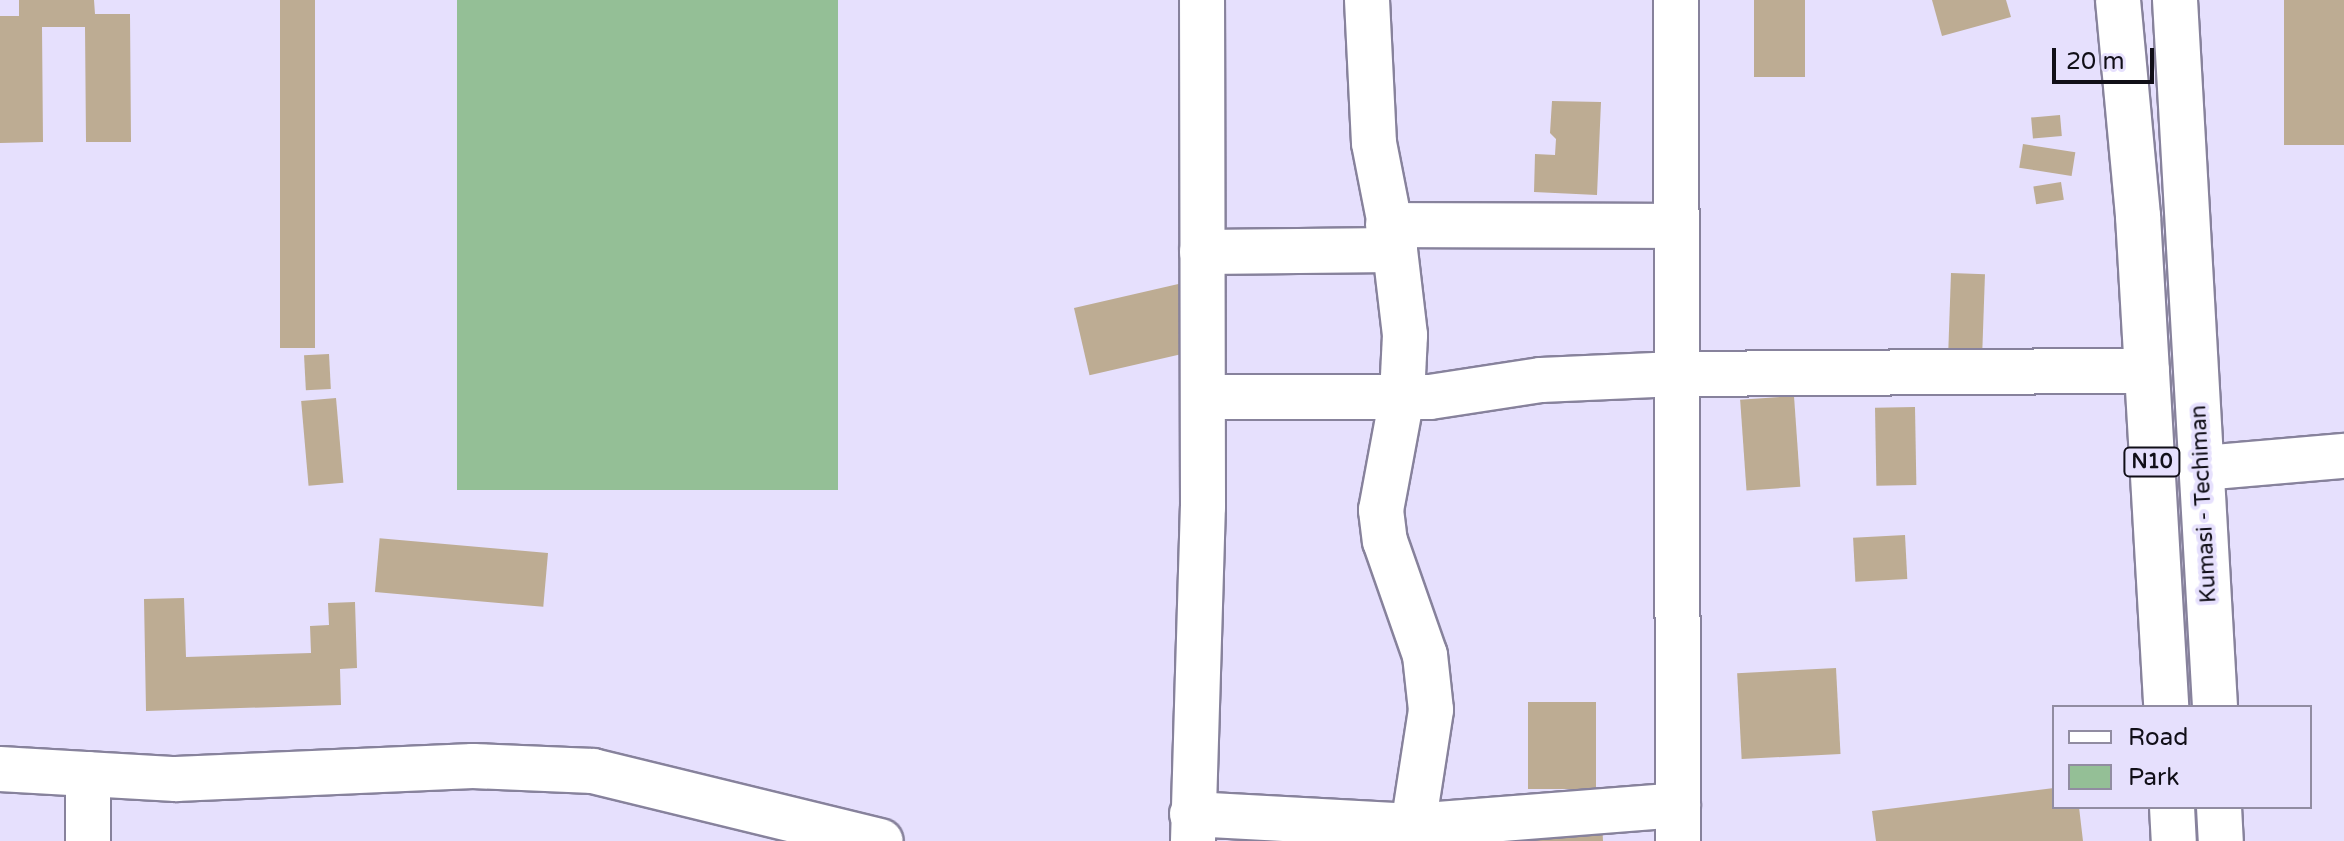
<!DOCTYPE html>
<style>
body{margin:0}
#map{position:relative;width:2344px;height:841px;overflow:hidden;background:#e6e0fd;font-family:"Varela Round",sans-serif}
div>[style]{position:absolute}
.green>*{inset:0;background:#94bf96;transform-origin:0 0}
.building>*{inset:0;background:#bdac93;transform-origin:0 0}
.roads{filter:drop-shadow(2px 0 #87829c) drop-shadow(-2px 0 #87829c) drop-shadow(0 2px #87829c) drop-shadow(0 -2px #87829c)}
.minor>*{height:44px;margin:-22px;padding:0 22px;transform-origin:22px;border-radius:22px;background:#fff}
.highway>*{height:44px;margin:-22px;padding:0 22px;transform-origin:22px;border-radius:22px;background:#fff}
span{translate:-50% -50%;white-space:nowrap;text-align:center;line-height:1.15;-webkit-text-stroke:8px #e6e0fd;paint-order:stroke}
.shield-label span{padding:2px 6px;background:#e6e0fd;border:2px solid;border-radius:6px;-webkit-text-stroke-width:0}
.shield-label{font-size:20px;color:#110f18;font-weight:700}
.street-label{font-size:22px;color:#110f18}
.legend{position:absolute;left:2052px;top:705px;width:260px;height:104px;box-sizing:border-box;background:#e6e0fd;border:2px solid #918ca1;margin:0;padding:10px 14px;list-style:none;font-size:24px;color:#110f18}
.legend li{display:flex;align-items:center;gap:16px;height:40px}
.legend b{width:40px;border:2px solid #918ca1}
.scale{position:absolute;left:2052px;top:48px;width:102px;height:36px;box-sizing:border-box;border:4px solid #110f18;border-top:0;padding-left:10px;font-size:24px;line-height:28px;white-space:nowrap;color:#110f18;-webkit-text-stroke:6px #e6e0fd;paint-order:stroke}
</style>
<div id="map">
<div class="green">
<i style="left:457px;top:0;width:381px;height:490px"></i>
</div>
<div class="building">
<i style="clip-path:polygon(19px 0,94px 0,95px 14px,130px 14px,131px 142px,86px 142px,85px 27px,42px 27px,43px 142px,0 143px,0 16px,19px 16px)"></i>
<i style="left:280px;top:0;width:35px;height:348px"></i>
<i style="left:1754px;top:0;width:51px;height:77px"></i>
<i style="clip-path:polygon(1932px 0,2006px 0,2011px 17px,1942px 36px)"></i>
<i style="left:2284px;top:0;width:60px;height:145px"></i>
<i style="clip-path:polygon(1552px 101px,1601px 102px,1597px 195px,1534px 192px,1535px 154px,1555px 155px,1556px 139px,1550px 133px)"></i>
<i style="left:2060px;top:115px;width:21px;height:29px;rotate:85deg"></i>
<i style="left:2023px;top:144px;width:53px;height:24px;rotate:9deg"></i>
<i style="left:2061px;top:182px;width:18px;height:28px;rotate:81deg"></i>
<i style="left:1951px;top:273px;width:34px;height:84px;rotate:2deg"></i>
<i style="left:1187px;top:282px;width:69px;height:116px;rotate:77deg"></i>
<i style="left:329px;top:354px;width:35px;height:25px;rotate:87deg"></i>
<i style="left:1794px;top:396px;width:91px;height:54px;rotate:86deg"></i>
<i style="left:336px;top:398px;width:85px;height:35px;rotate:85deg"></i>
<i style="left:1915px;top:407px;width:78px;height:40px;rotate:89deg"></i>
<i style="left:1905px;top:535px;width:44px;height:52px;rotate:87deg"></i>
<i style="left:548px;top:553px;width:54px;height:169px;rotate:95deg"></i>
<i style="clip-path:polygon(184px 598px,186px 657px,311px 653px,310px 626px,329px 625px,328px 603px,355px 602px,357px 668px,340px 669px,341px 705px,146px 711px,144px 599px)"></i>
<i style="left:1836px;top:668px;width:86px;height:99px;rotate:87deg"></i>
<i style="left:1528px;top:702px;width:68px;height:87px"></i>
<i style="clip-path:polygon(2054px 788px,2054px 807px,2079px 807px,2083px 841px,1876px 841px,1872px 811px)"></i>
<i style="clip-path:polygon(1602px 820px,1603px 841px,1509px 841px,1508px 824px)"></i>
</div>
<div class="roads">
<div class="minor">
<i style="left:1367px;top:0;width:143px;rotate:87.2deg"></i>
<i style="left:1374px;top:143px;width:109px;rotate:78.9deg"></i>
<i style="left:1395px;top:250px;width:86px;rotate:83.3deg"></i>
<i style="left:1405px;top:335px;width:62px;rotate:92.8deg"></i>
<i style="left:1402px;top:397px;width:115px;rotate:100.5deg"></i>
<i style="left:1381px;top:510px;width:31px;rotate:83deg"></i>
<i style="left:1385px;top:541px;width:121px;rotate:70.7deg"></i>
<i style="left:1425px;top:655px;width:55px;rotate:83.8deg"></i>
<i style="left:1431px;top:710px;width:117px;rotate:98.8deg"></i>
<i style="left:1413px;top:826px;width:15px;rotate:82deg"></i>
<i style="left:1676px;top:0;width:841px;rotate:89.86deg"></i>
<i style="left:1388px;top:225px;width:288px;rotate:0.2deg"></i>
<i style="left:1202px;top:252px;width:193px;rotate:-0.6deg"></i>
<i style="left:1203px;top:397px;width:227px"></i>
<i style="left:1430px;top:397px;width:112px;rotate:-8.7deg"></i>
<i style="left:1541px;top:380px;width:136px;rotate:-2.5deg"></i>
<i style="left:1677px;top:374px;width:470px;rotate:-0.4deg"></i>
<i style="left:2203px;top:468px;width:142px;rotate:-4.9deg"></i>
<i style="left:0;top:769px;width:176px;rotate:3.3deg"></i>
<i style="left:176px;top:779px;width:297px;rotate:-2.5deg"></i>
<i style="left:473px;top:766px;width:120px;rotate:2.4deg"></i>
<i style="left:593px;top:771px;width:296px;rotate:13.7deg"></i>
<i style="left:88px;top:774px;width:67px;rotate:90deg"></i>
<i style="left:1192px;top:814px;width:221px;rotate:3.1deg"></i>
<i style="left:1413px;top:826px;width:266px;rotate:-4.5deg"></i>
<i style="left:1193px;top:841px;width:334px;rotate:-88.3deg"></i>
<i style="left:1203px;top:507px;width:507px;rotate:-90.11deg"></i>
</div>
<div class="highway">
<i style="left:2118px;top:0;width:217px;rotate:84.7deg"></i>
<i style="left:2138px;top:216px;width:492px;rotate:86.7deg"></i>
<i style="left:2175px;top:0;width:708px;rotate:86.76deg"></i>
<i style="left:2172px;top:807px;width:34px;rotate:87deg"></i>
<i style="left:2219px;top:807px;width:34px;rotate:87deg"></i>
</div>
</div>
<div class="shield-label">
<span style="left:2152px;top:462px">N10</span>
</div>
<div class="street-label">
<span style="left:2204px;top:504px;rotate:-93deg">Kumasi - Techiman</span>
</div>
<ul class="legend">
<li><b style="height:10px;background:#fff"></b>Road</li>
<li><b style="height:22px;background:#94bf96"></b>Park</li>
</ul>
<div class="scale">20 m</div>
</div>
